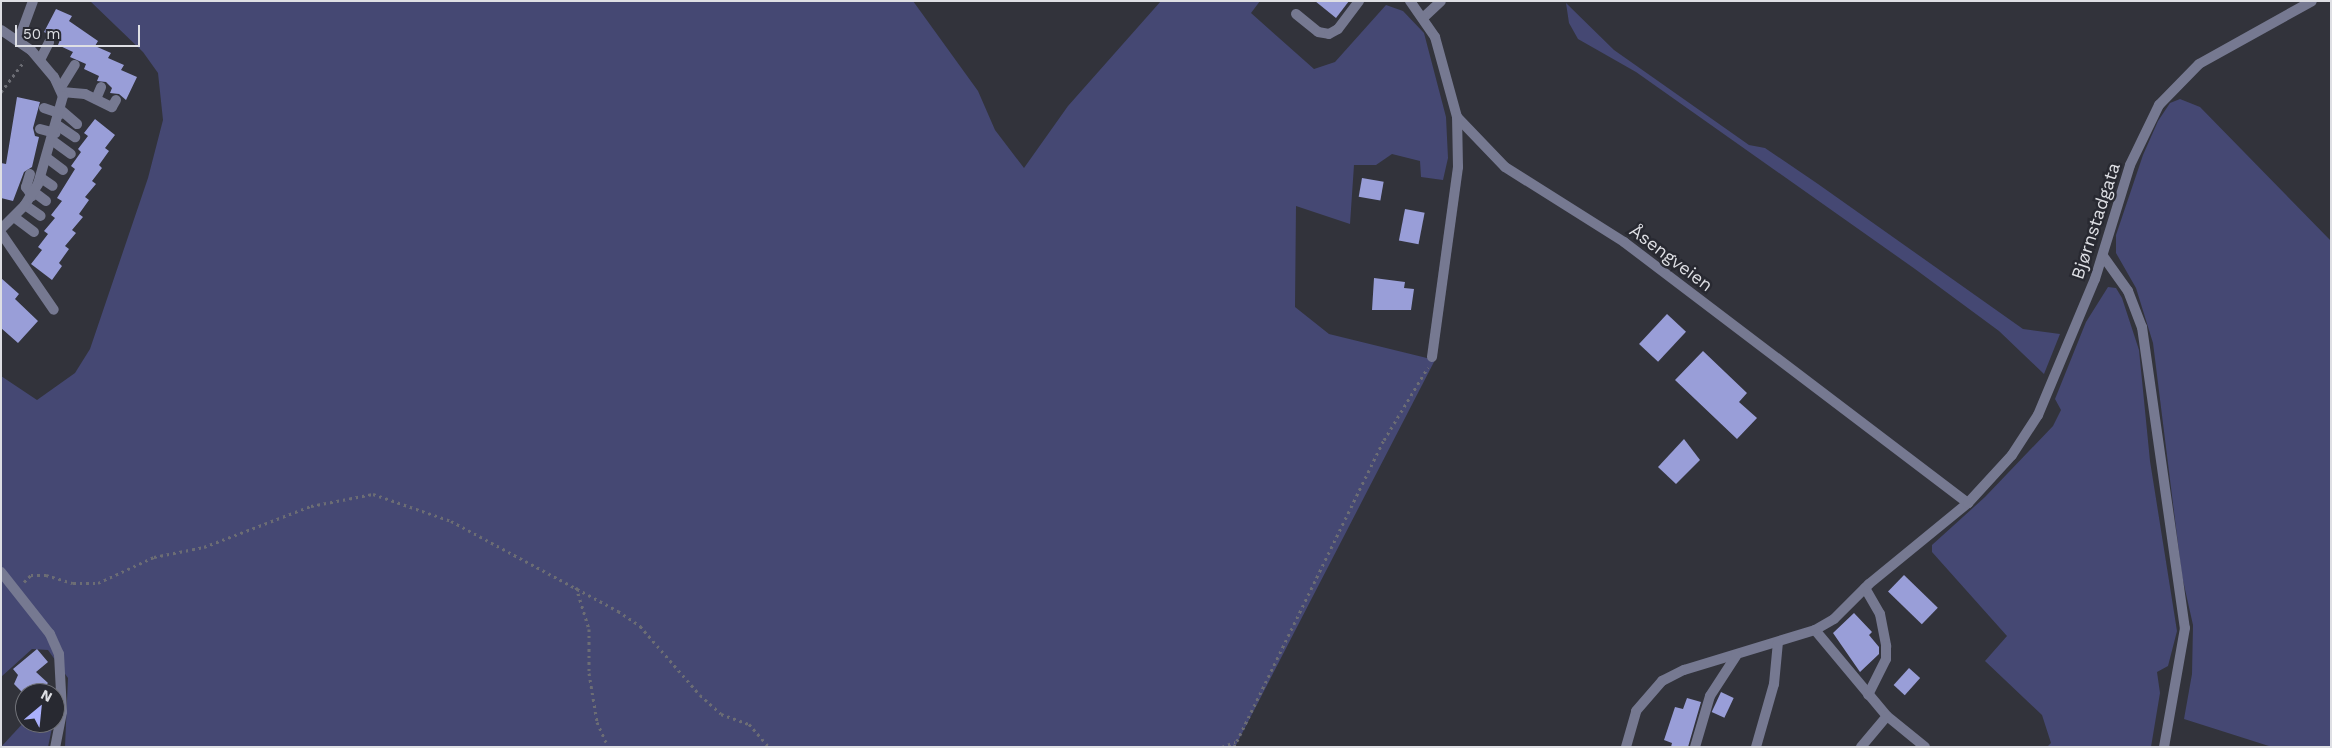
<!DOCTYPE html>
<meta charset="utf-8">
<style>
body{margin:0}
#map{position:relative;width:2332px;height:748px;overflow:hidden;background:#32333b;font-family:"Work Sans",sans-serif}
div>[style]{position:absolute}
.green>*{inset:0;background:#454873}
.building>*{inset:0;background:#999ed8;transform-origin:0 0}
.path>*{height:3px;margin-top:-1.5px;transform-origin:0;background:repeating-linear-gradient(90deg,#6c6d74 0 2.5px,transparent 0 6.5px)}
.lane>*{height:10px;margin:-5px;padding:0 5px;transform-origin:5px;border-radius:5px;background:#767991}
.street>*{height:10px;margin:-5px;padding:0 5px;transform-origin:5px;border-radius:5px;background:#767991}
span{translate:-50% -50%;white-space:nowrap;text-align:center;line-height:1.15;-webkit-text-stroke:5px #282931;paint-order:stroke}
.street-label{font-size:18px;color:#dedfe4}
.frame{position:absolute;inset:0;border:2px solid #dedfe4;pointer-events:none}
.north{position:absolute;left:15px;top:683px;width:50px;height:50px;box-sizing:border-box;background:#282931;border:1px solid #717279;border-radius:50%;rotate:28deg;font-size:14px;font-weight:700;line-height:20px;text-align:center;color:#dedfe4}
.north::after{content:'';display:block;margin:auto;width:18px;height:22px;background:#aab0fc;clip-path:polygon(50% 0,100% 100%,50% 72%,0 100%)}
.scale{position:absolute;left:15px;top:25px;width:125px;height:22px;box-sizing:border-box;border:2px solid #dedfe4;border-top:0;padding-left:6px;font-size:15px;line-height:18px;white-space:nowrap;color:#dedfe4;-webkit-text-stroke:4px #282931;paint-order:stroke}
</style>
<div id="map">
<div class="green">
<i style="clip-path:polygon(90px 1px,913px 1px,978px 91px,995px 130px,1024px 168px,1068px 106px,1161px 1px,1260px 1px,1251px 13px,1314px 69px,1335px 62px,1386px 5px,1403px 11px,1424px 33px,1446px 117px,1448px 158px,1443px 180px,1421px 177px,1420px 161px,1392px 154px,1376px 165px,1354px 165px,1350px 224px,1296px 206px,1295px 307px,1329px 334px,1435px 360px,1235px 747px,65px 747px,68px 678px,48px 650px,32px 649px,1px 677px,1px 376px,37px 400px,75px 373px,90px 349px,148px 178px,163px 120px,158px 73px,143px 52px)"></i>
<i style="clip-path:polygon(1566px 3px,1614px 50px,1749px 145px,1765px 148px,1818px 184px,2023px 329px,2060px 334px,2044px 374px,1999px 331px,1915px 269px,1636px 72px,1578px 39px,1569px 23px)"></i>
<i style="clip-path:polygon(2180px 99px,2200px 107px,2331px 241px,2331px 747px,2272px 747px,2184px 719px,2192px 674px,2193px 625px,2182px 576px,2153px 343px,2136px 288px,2116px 253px,2116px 235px,2143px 155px,2158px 121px,2170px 103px)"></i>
<i style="clip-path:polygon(2108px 287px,2116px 288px,2122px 298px,2139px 350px,2150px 461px,2177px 631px,2168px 666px,2157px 672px,2160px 693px,2151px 747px,2047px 747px,2051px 743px,2042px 715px,1985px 661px,2007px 636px,1932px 552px,1932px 545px,1985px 497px,2053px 426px,2061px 410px,2055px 399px,2086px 322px)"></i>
<i style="clip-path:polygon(25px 721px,53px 723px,48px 747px,1px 747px)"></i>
</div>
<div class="building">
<i style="clip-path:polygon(1315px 1px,1349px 1px,1336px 18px)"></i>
<i style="clip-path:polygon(56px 9px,72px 16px,69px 21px,98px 41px,95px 46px,111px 53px,108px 58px,124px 65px,121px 70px,137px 77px,126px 100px,119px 94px,110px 93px,112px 88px,106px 82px,97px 81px,99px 76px,84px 69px,86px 64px,70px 57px,73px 52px,58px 45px,60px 40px,44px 32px)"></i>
<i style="clip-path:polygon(17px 97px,40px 102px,33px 128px,35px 136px,39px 137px,32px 167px,24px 172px,13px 201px,1px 198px,1px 163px,6px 164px)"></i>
<i style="clip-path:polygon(95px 119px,115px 135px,105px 148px,109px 151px,99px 165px,102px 168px,92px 181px,96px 184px,85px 197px,89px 200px,79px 214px,83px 217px,72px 230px,76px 233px,65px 246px,69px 249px,59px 263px,62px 266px,52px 280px,31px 264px,42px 250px,38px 247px,48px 234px,44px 231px,55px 218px,51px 215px,62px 201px,57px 198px,75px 169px,71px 166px,81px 152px,78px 149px,88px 136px,84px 133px)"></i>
<i style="left:1362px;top:178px;width:22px;height:19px;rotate:10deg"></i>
<i style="left:1405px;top:209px;width:20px;height:32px;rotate:11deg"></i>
<i style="clip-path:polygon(1px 278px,19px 294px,15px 299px,38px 321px,18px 343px,1px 328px)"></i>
<i style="clip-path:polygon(1374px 278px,1405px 282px,1404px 288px,1414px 289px,1411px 310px,1372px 310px)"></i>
<i style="left:1667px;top:314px;width:26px;height:41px;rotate:43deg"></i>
<i style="clip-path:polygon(1703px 351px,1747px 393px,1739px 402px,1757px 418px,1737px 439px,1675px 380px)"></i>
<i style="clip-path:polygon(1684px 439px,1700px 460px,1676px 484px,1658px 467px)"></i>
<i style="left:1904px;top:575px;width:47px;height:23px;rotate:44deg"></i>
<i style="clip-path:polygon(1854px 613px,1872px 632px,1869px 635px,1879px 647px,1879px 654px,1860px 672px,1833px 633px)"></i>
<i style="clip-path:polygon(37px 649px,48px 662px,36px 672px,48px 683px,39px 693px,23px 693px,14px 684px,18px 675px,13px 669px)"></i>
<i style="left:1909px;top:668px;width:15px;height:23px;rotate:42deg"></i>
<i style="left:1721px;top:692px;width:14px;height:22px;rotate:25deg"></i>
<i style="clip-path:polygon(1687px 698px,1701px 702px,1688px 747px,1671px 747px,1672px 743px,1664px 740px,1675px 707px,1683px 709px)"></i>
</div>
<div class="path">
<i style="left:1px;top:92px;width:39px;rotate:-53deg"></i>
<i style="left:24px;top:582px;width:10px;rotate:-45deg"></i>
<i style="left:31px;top:575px;width:15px"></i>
<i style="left:46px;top:575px;width:28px;rotate:17deg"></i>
<i style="left:73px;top:583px;width:25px"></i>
<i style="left:98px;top:583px;width:62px;rotate:-24.9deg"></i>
<i style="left:154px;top:557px;width:51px;rotate:-11.3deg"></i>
<i style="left:204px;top:547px;width:115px;rotate:-21deg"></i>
<i style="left:311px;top:506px;width:63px;rotate:-11deg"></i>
<i style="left:373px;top:494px;width:83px;rotate:19.1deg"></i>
<i style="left:451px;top:521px;width:190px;rotate:28.3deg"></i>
<i style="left:618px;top:611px;width:27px;rotate:34deg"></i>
<i style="left:640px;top:626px;width:91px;rotate:49deg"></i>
<i style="left:700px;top:695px;width:28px;rotate:42deg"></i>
<i style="left:721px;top:714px;width:30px;rotate:20deg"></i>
<i style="left:749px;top:724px;width:30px;rotate:49deg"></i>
<i style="left:576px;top:587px;width:44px;rotate:72.8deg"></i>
<i style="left:589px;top:629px;width:44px;rotate:90deg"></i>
<i style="left:589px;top:673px;width:50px;rotate:80.7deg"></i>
<i style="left:597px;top:722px;width:27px;rotate:66deg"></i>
<i style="left:1222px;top:747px;width:14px;rotate:-21deg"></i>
<i style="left:1234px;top:747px;width:342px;rotate:-64deg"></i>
<i style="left:1384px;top:440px;width:85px;rotate:-58.9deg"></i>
</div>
<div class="lane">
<i style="left:1296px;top:14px;width:28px;rotate:39deg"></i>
<i style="left:1318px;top:32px;width:11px;rotate:10deg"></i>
<i style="left:1329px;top:34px;width:10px;rotate:-29deg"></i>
<i style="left:1338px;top:29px;width:35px;rotate:-53deg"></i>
<i style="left:1424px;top:17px;width:23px;rotate:-43deg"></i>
<i style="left:40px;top:60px;width:20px;rotate:-63deg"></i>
<i style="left:61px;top:87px;width:26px;rotate:-58deg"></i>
<i style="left:62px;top:92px;width:23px;rotate:5deg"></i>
<i style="left:85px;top:94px;width:30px;rotate:26deg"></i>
<i style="left:112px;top:107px;width:8px;rotate:-60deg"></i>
<i style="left:96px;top:99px;width:13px;rotate:-67deg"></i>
<i style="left:44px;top:108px;width:18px;rotate:19deg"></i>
<i style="left:62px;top:111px;width:20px;rotate:41deg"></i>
<i style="left:57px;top:125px;width:22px;rotate:34deg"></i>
<i style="left:40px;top:129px;width:16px;rotate:15deg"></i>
<i style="left:53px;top:141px;width:22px;rotate:36deg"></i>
<i style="left:47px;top:158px;width:20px;rotate:37deg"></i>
<i style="left:30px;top:174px;width:14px;rotate:107deg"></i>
<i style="left:26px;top:187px;width:11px;rotate:56deg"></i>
<i style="left:41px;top:178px;width:14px;rotate:34deg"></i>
<i style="left:34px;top:192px;width:15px;rotate:37deg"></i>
<i style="left:25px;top:205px;width:19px;rotate:35deg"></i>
<i style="left:14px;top:217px;width:25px;rotate:37deg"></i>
<i style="left:2103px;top:256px;width:43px;rotate:54.5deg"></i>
<i style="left:2128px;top:291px;width:39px;rotate:69deg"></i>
<i style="left:2142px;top:327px;width:304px;rotate:81.9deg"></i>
<i style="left:2185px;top:628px;width:121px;rotate:100deg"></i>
<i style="left:1432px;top:357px;width:192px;rotate:-82.2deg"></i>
<i style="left:1458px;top:167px;width:50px;rotate:-91.1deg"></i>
<i style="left:1px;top:572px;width:79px;rotate:51.7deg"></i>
<i style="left:50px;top:634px;width:22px;rotate:66deg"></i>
<i style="left:59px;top:654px;width:58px;rotate:87deg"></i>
<i style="left:62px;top:712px;width:36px;rotate:101deg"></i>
<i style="left:1865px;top:588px;width:30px;rotate:60deg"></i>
<i style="left:1880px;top:614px;width:33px;rotate:79deg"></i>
<i style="left:1886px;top:646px;width:13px;rotate:90deg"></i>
<i style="left:1886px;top:659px;width:40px;rotate:116.6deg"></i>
<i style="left:1815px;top:630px;width:112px;rotate:50.1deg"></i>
<i style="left:1887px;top:716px;width:49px;rotate:39.2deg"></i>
<i style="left:1626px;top:747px;width:37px;rotate:-74deg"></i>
<i style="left:1636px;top:711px;width:40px;rotate:-49deg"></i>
<i style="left:1662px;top:681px;width:25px;rotate:-27deg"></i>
<i style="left:1684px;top:670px;width:137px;rotate:-17deg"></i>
<i style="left:1815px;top:630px;width:22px;rotate:-30deg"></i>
<i style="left:1834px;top:619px;width:49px;rotate:-45deg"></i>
<i style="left:1869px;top:584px;width:128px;rotate:-39.3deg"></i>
<i style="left:1695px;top:747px;width:53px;rotate:-73.6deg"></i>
<i style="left:1710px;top:696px;width:48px;rotate:-57deg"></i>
<i style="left:1756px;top:747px;width:66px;rotate:-74.1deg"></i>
<i style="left:1774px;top:684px;width:42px;rotate:-84.6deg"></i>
<i style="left:1861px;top:747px;width:40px;rotate:-50deg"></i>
</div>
<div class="street">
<i style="left:1410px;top:1px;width:44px;rotate:55.2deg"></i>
<i style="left:1435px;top:37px;width:83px;rotate:74.6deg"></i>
<i style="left:1457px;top:117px;width:69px;rotate:46.2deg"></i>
<i style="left:1505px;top:167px;width:141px;rotate:32.2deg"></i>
<i style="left:1624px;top:242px;width:432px;rotate:37.2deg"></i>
<i style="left:1968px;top:503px;width:65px;rotate:-47.5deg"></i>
<i style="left:2012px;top:455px;width:48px;rotate:-57deg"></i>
<i style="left:2038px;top:415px;width:147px;rotate:-67.3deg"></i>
<i style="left:2095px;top:279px;width:119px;rotate:-72.9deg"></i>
<i style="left:2130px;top:165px;width:67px;rotate:-64.2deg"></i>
<i style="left:2159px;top:105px;width:57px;rotate:-45.7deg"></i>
<i style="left:2199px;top:64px;width:129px;rotate:-29.1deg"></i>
<i style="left:1px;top:30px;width:36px;rotate:34deg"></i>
<i style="left:31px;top:50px;width:35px;rotate:50deg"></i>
<i style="left:54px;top:77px;width:21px;rotate:65deg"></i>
<i style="left:63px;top:96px;width:91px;rotate:105.9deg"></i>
<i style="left:38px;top:184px;width:25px;rotate:122deg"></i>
<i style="left:25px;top:205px;width:34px;rotate:135deg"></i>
<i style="left:19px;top:39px;width:40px;rotate:-69.8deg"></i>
<i style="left:1px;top:233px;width:93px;rotate:55.5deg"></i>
</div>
<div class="street-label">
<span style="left:2096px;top:221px;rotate:-72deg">Bjørnstadgata</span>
<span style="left:1671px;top:258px;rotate:37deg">Åsengveien</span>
</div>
<div class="frame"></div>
<div class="north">N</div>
<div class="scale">50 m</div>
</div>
